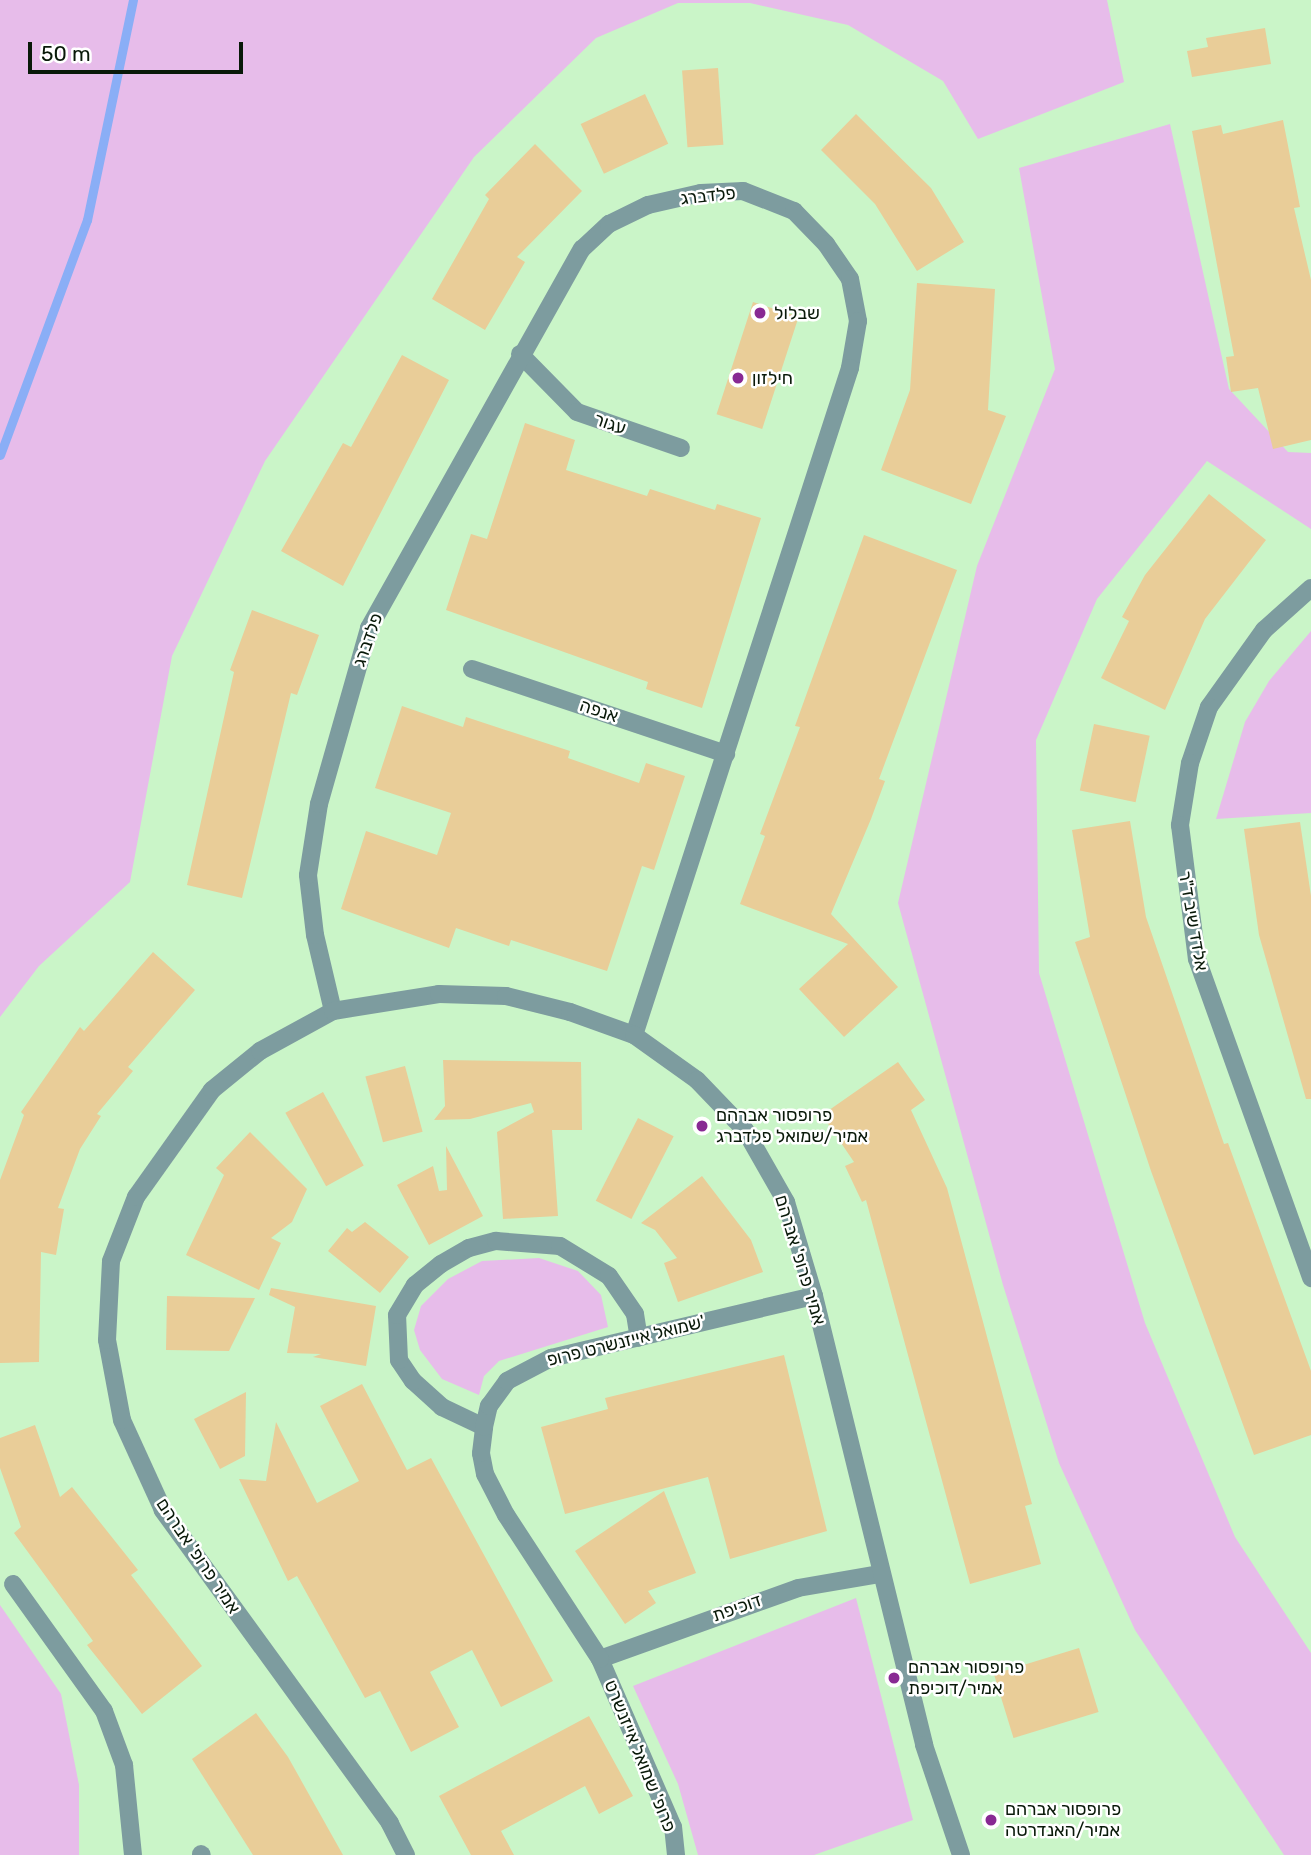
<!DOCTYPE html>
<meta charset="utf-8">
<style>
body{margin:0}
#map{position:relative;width:1311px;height:1855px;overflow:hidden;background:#caf5c8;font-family:Rubik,Heebo,sans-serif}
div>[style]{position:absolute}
.green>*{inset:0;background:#e7bcea}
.stream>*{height:9px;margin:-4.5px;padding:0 4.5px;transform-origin:4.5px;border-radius:4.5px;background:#8aaef6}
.building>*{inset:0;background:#e9cd98;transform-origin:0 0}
.minor>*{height:18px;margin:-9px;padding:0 9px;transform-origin:9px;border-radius:9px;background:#7d9c9f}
.dots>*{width:19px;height:19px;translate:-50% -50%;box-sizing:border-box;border:4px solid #fff;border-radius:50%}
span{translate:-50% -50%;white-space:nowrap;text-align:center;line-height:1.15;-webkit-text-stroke:5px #fff;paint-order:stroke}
.street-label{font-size:18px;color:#091909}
.poi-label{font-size:18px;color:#091909}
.left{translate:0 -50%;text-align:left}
.scale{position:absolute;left:28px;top:42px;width:215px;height:32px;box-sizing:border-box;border:4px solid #091909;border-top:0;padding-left:9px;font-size:21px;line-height:24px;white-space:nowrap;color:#091909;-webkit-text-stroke:5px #fff;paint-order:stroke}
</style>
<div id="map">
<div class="green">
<i style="clip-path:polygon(0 0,1107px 0,1124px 82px,978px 139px,943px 81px,848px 25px,750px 3px,678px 3px,596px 38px,474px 157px,265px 461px,172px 656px,130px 882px,39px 966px,0 1017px)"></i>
<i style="clip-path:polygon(1170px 124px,1229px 389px,1288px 452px,1311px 453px,1311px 529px,1207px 461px,1097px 599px,1036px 740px,1039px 973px,1145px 1323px,1235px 1537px,1311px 1653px,1311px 1855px,1284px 1855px,1135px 1630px,1059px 1463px,1003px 1285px,898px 903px,977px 566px,1055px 369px,1019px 168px)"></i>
<i style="clip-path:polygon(1311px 631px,1311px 813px,1216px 819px,1245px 722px,1269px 681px)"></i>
<i style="clip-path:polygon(539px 1258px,578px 1271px,601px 1295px,608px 1327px,499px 1361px,484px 1376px,479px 1395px,442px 1379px,420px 1350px,414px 1330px,421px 1306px,448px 1279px,482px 1261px)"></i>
<i style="clip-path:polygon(856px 1598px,913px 1820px,814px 1855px,698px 1855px,678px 1784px,633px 1686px)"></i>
<i style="clip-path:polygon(0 1605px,61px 1694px,79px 1785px,79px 1855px,0 1855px)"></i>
</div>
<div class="stream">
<i style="left:0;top:455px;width:251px;rotate:-69.7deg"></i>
<i style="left:87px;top:220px;width:225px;rotate:-78.2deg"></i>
</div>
<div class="building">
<i style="clip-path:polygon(1265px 28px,1271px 64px,1192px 77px,1187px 51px,1208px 47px,1206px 38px)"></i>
<i style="left:718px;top:68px;width:77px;height:36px;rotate:86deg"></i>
<i style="left:645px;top:94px;width:55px;height:71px;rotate:65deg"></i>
<i style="clip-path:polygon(856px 114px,931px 188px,964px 242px,917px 271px,875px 204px,821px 150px)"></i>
<i style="clip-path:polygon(1283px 120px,1300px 207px,1294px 208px,1311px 280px,1311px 440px,1273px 449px,1258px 388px,1231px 392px,1226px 357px,1234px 356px,1192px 131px,1221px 125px,1223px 134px)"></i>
<i style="clip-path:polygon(535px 144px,582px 191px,517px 257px,525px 262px,485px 330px,432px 299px,489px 199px,485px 195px)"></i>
<i style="clip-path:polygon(917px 283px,995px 289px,988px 410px,1006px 416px,971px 504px,881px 470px,910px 390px)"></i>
<i style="left:753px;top:302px;width:48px;height:118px;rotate:18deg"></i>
<i style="clip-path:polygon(402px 355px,449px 380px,343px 586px,281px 551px,343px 443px,351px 447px)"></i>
<i style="clip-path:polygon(525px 423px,575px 440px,566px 470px,647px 496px,650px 489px,715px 510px,717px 504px,761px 518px,702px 708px,646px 689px,648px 682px,446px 610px,471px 534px,487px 539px)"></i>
<i style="clip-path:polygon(1209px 494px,1266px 540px,1205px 619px,1165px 710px,1101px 678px,1129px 621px,1122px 617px,1145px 575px)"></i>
<i style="clip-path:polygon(864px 535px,957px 570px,879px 779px,885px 781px,871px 819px,831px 914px,898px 987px,844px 1037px,799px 989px,848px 944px,740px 904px,765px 836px,760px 834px,800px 727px,795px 726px)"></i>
<i style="clip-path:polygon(252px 610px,319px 635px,297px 695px,291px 693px,242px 898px,187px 885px,234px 672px,230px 670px)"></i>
<i style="clip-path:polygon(402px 706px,463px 727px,466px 717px,570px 751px,568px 758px,639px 783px,646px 763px,685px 776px,654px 870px,642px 866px,607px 971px,511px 940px,509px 946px,456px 928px,449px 948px,341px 909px,366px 831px,437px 855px,451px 813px,375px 788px)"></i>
<i style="left:1094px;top:724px;width:57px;height:68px;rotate:12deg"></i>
<i style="clip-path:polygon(1130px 821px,1146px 917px,1224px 1144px,1228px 1143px,1311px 1371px,1311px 1435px,1254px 1455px,1151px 1171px,1075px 942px,1090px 937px,1072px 830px)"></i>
<i style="clip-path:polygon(1300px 822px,1311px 896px,1311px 1099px,1306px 1099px,1259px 935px,1244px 829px)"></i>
<i style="clip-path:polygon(153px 952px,195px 990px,128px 1067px,133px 1071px,97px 1114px,101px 1116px,80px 1149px,58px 1208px,64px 1209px,56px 1255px,41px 1252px,39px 1362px,0 1363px,0 1180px,24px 1115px,21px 1112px,80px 1027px,84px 1031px)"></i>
<i style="clip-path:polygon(443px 1060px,581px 1062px,582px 1130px,552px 1130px,558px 1216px,503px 1219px,497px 1132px,534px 1112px,531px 1103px,470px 1119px,434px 1120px,445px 1106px)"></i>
<i style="clip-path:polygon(898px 1062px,925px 1100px,911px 1110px,947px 1188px,1032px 1504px,1025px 1506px,1041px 1564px,970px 1584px,866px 1200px,862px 1202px,845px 1166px,854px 1162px,822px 1115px)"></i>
<i style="left:405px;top:1066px;width:68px;height:41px;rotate:75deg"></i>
<i style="left:323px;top:1092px;width:84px;height:43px;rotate:61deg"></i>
<i style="left:638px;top:1118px;width:40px;height:93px;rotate:27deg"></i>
<i style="clip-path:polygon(250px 1132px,307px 1189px,292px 1222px,271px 1238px,281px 1243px,259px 1290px,186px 1255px,224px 1175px,216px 1168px)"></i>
<i style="clip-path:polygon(446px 1146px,483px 1216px,429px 1245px,397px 1185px,433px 1166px,439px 1191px,447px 1190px)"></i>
<i style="clip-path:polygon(702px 1176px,751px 1240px,763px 1272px,678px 1302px,664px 1263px,677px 1258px,655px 1230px,641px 1223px)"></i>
<i style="clip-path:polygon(365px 1222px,409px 1257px,380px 1293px,328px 1251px,347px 1228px,352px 1232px)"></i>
<i style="clip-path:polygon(271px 1288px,376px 1306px,366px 1366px,313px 1357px,321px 1354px,287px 1353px,295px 1307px,269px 1295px)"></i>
<i style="clip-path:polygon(167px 1296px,255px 1298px,229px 1351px,166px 1350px)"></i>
<i style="clip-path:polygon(784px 1355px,827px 1531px,730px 1559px,708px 1477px,565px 1514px,541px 1427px,608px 1409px,605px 1398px)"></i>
<i style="clip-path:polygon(362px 1384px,407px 1470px,431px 1458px,553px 1681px,501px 1707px,472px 1650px,430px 1672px,459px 1727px,411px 1752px,380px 1691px,365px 1698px,297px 1576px,288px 1581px,239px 1479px,266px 1481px,276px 1422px,317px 1503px,359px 1481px,320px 1406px)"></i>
<i style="clip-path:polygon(246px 1392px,245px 1456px,220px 1469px,194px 1419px)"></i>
<i style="clip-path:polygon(35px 1425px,60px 1497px,72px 1487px,138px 1570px,131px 1575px,202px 1666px,142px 1714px,87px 1645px,93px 1641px,14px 1533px,21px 1527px,0 1468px,0 1438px)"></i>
<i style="clip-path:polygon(664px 1491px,696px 1573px,648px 1591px,656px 1603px,625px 1624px,575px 1551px)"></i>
<i style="left:1079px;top:1648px;width:67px;height:89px;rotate:73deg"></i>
<i style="clip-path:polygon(256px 1713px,288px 1757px,343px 1855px,253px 1855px,192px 1759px)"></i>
<i style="clip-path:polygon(589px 1716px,633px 1796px,599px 1814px,585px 1786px,501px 1831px,514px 1855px,471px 1855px,439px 1796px)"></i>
</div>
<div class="minor">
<i style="left:520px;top:354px;width:81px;rotate:45.5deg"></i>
<i style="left:577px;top:412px;width:110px;rotate:19.1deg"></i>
<i style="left:1311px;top:588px;width:63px;rotate:138.2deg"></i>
<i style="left:1264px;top:630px;width:95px;rotate:125.5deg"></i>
<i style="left:1209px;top:707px;width:59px;rotate:108.7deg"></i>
<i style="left:1190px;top:763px;width:63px;rotate:99.2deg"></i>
<i style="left:1180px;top:825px;width:135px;rotate:82.8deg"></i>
<i style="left:1197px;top:959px;width:339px;rotate:70.3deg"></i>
<i style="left:472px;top:669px;width:268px;rotate:18.5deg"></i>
<i style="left:333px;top:1011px;width:78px;rotate:-103.3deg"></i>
<i style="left:315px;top:935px;width:60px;rotate:-96.7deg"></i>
<i style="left:308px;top:875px;width:72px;rotate:-81.2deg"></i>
<i style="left:319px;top:804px;width:183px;rotate:-74.1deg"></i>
<i style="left:369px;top:628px;width:435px;rotate:-60.7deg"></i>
<i style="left:582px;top:249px;width:37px;rotate:-43deg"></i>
<i style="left:609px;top:224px;width:43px;rotate:-26deg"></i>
<i style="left:648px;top:205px;width:54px;rotate:-12.8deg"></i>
<i style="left:701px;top:193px;width:42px;rotate:-2.7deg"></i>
<i style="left:743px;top:191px;width:55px;rotate:21.4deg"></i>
<i style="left:794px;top:211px;width:46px;rotate:45.9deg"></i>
<i style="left:826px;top:244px;width:42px;rotate:55.6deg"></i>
<i style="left:850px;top:279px;width:43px;rotate:79.2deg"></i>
<i style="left:858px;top:321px;width:48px;rotate:99.7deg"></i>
<i style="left:850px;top:368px;width:701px;rotate:107.94deg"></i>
<i style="left:484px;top:1427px;width:47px;rotate:-154.5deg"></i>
<i style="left:442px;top:1407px;width:39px;rotate:-138deg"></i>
<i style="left:413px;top:1381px;width:25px;rotate:-124deg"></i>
<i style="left:399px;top:1360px;width:45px;rotate:-92.5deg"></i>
<i style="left:397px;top:1315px;width:35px;rotate:-59deg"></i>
<i style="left:415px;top:1285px;width:33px;rotate:-39deg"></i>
<i style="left:441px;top:1264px;width:32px;rotate:-30deg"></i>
<i style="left:469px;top:1248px;width:28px;rotate:-15deg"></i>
<i style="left:496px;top:1241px;width:64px;rotate:4.5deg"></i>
<i style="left:560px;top:1246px;width:57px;rotate:31.5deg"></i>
<i style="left:609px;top:1276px;width:46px;rotate:55.6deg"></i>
<i style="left:635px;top:1314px;width:24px;rotate:81deg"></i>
<i style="left:13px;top:1584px;width:156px;rotate:54.4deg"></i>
<i style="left:104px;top:1711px;width:58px;rotate:69.7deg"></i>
<i style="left:124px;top:1765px;width:90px;rotate:84.3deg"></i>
<i style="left:600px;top:1659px;width:210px;rotate:-19.7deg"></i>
<i style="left:798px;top:1588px;width:82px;rotate:-9.8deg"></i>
<i style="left:201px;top:1854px;width:1px;rotate:45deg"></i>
<i style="left:406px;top:1855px;width:36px;rotate:-117deg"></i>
<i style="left:390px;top:1823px;width:387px;rotate:-126deg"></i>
<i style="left:163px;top:1510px;width:99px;rotate:-114.5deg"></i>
<i style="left:122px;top:1420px;width:81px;rotate:-100.6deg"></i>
<i style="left:107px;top:1340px;width:79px;rotate:-87.1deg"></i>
<i style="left:111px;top:1261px;width:69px;rotate:-68.7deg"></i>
<i style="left:136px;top:1197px;width:131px;rotate:-54.6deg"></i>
<i style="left:212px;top:1090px;width:62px;rotate:-39.1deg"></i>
<i style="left:260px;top:1051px;width:83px;rotate:-28.7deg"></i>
<i style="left:333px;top:1011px;width:107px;rotate:-9.1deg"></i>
<i style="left:439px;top:994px;width:67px;rotate:1.7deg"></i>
<i style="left:506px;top:996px;width:66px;rotate:14deg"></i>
<i style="left:570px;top:1012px;width:68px;rotate:19.8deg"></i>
<i style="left:634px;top:1035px;width:77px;rotate:35.5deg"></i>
<i style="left:697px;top:1080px;width:69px;rotate:46.2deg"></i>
<i style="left:745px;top:1130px;width:83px;rotate:60.3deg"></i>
<i style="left:786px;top:1202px;width:98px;rotate:73.4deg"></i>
<i style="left:814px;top:1296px;width:462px;rotate:76.2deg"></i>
<i style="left:924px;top:1745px;width:116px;rotate:71.4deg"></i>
<i style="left:676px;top:1855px;width:28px;rotate:-96deg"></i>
<i style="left:673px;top:1827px;width:183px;rotate:-113.5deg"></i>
<i style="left:600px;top:1659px;width:172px;rotate:-123.1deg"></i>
<i style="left:506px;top:1515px;width:46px;rotate:-117.1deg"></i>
<i style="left:485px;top:1474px;width:21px;rotate:-101deg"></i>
<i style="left:481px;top:1453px;width:26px;rotate:-83deg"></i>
<i style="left:484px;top:1427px;width:22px;rotate:-77deg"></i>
<i style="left:489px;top:1406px;width:31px;rotate:-54deg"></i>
<i style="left:507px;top:1381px;width:50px;rotate:-27.6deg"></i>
<i style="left:551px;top:1358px;width:270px;rotate:-13.3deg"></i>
</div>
<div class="dots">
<i style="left:760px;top:313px;background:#882993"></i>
<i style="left:738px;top:378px;background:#882993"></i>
<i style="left:702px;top:1126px;background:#882993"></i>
<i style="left:894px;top:1678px;background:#882993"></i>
<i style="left:991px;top:1820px;background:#882993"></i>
</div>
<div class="street-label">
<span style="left:708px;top:196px;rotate:-6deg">פלדברג</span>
<span style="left:610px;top:424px;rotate:19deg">עגור</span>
<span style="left:368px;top:640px;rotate:-70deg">פלדברג</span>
<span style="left:599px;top:711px;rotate:18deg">אנפה</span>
<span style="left:1193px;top:921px;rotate:80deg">אלדד שיב ד"ר</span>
<span style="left:800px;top:1260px;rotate:73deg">אמיר פרופ' אברהם</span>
<span style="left:626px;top:1341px;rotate:-14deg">שמואל אייזנשרט פרופ'</span>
<span style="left:198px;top:1556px;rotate:56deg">אמיר פרופ' אברהם</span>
<span style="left:737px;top:1608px;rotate:-19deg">דוכיפת</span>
<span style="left:640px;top:1756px;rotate:68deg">פרופ' שמואל אייזנשרט</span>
</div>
<div class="poi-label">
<span class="left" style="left:774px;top:313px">שבלול</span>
<span class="left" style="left:752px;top:378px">חילזון</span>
<span class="left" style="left:716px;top:1126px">פרופסור אברהם<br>אמיר/שמואל פלדברג</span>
<span class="left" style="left:908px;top:1678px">פרופסור אברהם<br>אמיר/דוכיפת</span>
<span class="left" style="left:1005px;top:1820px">פרופסור אברהם<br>אמיר/האנדרטה</span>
</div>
<div class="scale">50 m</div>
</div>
